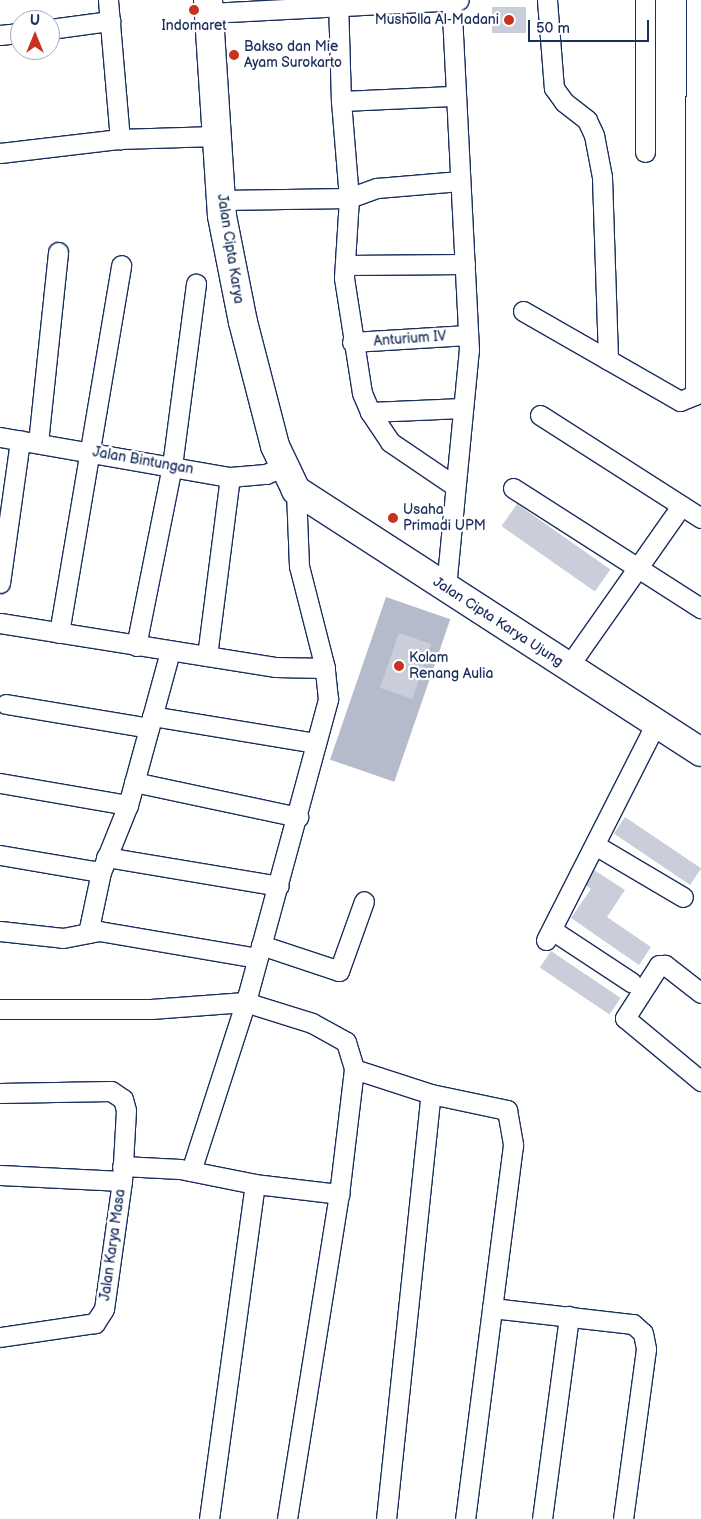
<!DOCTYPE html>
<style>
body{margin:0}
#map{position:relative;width:701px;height:1519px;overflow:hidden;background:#fff;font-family:"Balsamiq Sans",sans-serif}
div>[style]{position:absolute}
.water>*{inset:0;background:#b5bbca;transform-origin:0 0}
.building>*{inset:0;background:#caceda;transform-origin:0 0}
.roads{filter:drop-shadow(1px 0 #1b2f5e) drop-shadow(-1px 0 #1b2f5e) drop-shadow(0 1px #1b2f5e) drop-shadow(0 -1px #1b2f5e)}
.minor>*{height:19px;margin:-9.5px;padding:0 9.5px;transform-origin:9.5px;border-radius:9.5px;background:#fff}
.primary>*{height:28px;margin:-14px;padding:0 14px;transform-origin:14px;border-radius:14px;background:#fff}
.dots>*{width:14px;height:14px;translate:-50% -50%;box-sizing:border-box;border:2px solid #fff;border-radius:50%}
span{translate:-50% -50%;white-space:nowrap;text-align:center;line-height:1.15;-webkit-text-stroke:4.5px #fff;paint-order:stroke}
.poi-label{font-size:14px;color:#1b2f5e}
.right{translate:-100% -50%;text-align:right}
.left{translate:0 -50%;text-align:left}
.street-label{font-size:14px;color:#1b2f5e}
.north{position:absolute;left:10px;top:10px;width:50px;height:50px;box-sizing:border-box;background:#fff;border:1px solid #a4acbf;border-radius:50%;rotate:0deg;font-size:14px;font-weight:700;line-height:20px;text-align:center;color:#1b2f5e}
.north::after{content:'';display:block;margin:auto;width:18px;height:22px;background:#c8321e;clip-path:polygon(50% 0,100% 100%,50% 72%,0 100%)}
.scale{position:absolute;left:528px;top:20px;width:121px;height:22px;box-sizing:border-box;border:2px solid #1b2f5e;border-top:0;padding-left:6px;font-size:15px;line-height:18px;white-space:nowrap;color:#1b2f5e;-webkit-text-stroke:4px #fff;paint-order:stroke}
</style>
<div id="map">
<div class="water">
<i style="left:386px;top:597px;width:68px;height:172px;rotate:19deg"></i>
</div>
<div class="building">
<i style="left:492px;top:7px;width:34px;height:26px"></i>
<i style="left:517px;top:504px;width:114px;height:27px;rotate:35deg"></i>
<i style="left:399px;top:633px;width:34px;height:58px;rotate:19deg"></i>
<i style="left:625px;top:817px;width:92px;height:20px;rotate:34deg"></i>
<i style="clip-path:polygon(594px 870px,625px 890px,607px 917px,651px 947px,639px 965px,571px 918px,591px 889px,586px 885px)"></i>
<i style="left:551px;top:951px;width:84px;height:20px;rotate:34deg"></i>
</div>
<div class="roads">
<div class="minor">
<i style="left:108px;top:0;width:140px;rotate:85.1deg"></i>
<i style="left:338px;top:0;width:101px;rotate:88.3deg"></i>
<i style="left:341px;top:101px;width:97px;rotate:85.3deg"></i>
<i style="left:349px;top:198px;width:80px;rotate:93.6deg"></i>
<i style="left:344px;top:278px;width:116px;rotate:81.1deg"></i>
<i style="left:362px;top:393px;width:21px;rotate:67deg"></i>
<i style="left:370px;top:412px;width:36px;rotate:56deg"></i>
<i style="left:390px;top:442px;width:78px;rotate:34.1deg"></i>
<i style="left:547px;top:0;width:88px;rotate:85.5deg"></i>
<i style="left:554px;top:88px;width:17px;rotate:54deg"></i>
<i style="left:564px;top:102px;width:29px;rotate:38deg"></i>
<i style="left:587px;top:120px;width:17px;rotate:65deg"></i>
<i style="left:594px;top:135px;width:43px;rotate:79.2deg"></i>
<i style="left:602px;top:177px;width:183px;rotate:88.1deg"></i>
<i style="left:645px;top:0;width:152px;rotate:90deg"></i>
<i style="left:209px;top:13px;width:250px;rotate:-3deg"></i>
<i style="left:50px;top:29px;width:61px;rotate:-7.6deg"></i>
<i style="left:0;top:35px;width:20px;rotate:-6deg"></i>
<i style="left:341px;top:101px;width:112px;rotate:-2.6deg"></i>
<i style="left:0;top:153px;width:121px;rotate:-6.7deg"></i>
<i style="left:120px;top:139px;width:95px;rotate:-1.8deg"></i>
<i style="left:221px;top:200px;width:128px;rotate:-0.9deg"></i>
<i style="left:349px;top:198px;width:30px;rotate:-20deg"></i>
<i style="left:377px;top:188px;width:83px;rotate:-4.8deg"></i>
<i style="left:347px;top:265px;width:118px;rotate:-0.5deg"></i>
<i style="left:523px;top:311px;width:181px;rotate:29.8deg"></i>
<i style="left:680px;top:401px;width:16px;rotate:-22deg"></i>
<i style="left:695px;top:395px;width:395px;rotate:-89.9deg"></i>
<i style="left:352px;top:342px;width:116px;rotate:-3.5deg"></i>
<i style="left:370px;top:412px;width:93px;rotate:-2.5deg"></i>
<i style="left:540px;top:415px;width:191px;rotate:32.6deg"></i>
<i style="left:0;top:437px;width:233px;rotate:9.9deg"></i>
<i style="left:230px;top:477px;width:36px;rotate:-5deg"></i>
<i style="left:266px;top:474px;width:20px;rotate:-24deg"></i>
<i style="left:38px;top:443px;width:192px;rotate:-84deg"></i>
<i style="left:513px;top:488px;width:223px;rotate:32.6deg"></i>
<i style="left:447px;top:577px;width:228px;rotate:-84.5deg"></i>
<i style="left:469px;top:350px;width:350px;rotate:-92.9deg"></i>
<i style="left:0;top:583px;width:144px;rotate:-82deg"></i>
<i style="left:0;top:623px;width:278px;rotate:9.1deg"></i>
<i style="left:275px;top:667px;width:50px;rotate:1.1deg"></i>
<i style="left:59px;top:633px;width:373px;rotate:-80.4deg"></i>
<i style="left:136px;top:646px;width:184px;rotate:-78.7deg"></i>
<i style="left:172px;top:466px;width:184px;rotate:-82.5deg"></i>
<i style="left:207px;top:656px;width:180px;rotate:-82.7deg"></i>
<i style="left:568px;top:667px;width:197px;rotate:-54.9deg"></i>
<i style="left:6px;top:704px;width:145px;rotate:9.5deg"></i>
<i style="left:152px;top:716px;width:165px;rotate:9.4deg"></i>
<i style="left:134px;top:782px;width:168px;rotate:12deg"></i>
<i style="left:0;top:783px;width:130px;rotate:9.8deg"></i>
<i style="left:595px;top:845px;width:102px;rotate:30.6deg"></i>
<i style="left:0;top:855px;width:102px;rotate:9.6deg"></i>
<i style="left:106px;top:857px;width:175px;rotate:9.5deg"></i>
<i style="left:552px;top:930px;width:95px;rotate:33.4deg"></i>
<i style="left:0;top:931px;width:63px;rotate:6.3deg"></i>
<i style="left:63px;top:938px;width:37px;rotate:-11deg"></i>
<i style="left:99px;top:931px;width:160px;rotate:9.7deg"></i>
<i style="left:88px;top:933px;width:62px;rotate:-78deg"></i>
<i style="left:101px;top:872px;width:72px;rotate:-68.1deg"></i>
<i style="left:128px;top:805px;width:160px;rotate:-74.7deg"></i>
<i style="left:546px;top:940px;width:243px;rotate:-63.1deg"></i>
<i style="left:261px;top:945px;width:82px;rotate:18.4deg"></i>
<i style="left:339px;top:971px;width:74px;rotate:-70.3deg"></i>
<i style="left:701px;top:993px;width:46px;rotate:-142.1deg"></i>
<i style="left:665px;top:965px;width:6px;rotate:180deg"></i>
<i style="left:659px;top:965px;width:63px;rotate:122.7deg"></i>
<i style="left:625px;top:1018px;width:99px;rotate:39.7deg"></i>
<i style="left:0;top:1009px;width:151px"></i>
<i style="left:151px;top:1009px;width:94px;rotate:-4.3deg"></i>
<i style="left:245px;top:1002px;width:70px;rotate:17.4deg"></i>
<i style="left:312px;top:1023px;width:39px;rotate:29deg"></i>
<i style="left:346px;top:1042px;width:28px;rotate:73deg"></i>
<i style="left:354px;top:1069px;width:126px;rotate:96.8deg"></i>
<i style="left:339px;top:1194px;width:329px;rotate:99.1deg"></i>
<i style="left:354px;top:1069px;width:81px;rotate:18deg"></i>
<i style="left:431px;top:1094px;width:78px;rotate:11.9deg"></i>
<i style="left:507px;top:1110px;width:36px;rotate:80deg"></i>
<i style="left:513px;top:1145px;width:377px;rotate:97.3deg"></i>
<i style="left:0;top:1093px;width:111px;rotate:-1deg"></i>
<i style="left:111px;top:1091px;width:14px;rotate:34deg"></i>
<i style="left:123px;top:1099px;width:11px;rotate:75deg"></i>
<i style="left:126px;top:1110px;width:71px;rotate:93.2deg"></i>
<i style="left:122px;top:1181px;width:129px;rotate:98deg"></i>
<i style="left:104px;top:1309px;width:17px;rotate:123deg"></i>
<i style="left:95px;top:1323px;width:96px;rotate:171.6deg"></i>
<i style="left:122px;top:1166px;width:58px;rotate:3deg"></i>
<i style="left:180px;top:1169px;width:76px;rotate:11.3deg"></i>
<i style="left:191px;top:1171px;width:186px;rotate:-72.1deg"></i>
<i style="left:248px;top:994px;width:306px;rotate:-74.8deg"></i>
<i style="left:328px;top:699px;width:31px;rotate:-96deg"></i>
<i style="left:325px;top:668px;width:105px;rotate:-104.3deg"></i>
<i style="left:299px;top:566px;width:76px;rotate:-92.3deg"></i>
<i style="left:0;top:1175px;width:122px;rotate:2.8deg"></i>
<i style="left:492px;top:1308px;width:142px;rotate:6.5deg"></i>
<i style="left:633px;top:1324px;width:13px;rotate:42deg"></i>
<i style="left:643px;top:1333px;width:16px;rotate:79deg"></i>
<i style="left:646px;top:1349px;width:172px;rotate:97.7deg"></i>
<i style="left:209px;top:1519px;width:338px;rotate:-82.2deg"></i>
<i style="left:255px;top:1184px;width:85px;rotate:6.8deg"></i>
<i style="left:386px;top:1519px;width:427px;rotate:-84deg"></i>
<i style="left:542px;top:1519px;width:205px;rotate:-82.4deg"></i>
</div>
<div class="primary">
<i style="left:208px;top:0;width:216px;rotate:86.3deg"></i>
<i style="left:222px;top:216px;width:108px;rotate:78.8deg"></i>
<i style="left:243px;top:322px;width:128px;rotate:75.5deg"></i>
<i style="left:275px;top:446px;width:49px;rotate:64.5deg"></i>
<i style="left:296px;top:490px;width:482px;rotate:32.9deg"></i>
</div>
</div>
<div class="dots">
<i style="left:194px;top:10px;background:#c8321e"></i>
<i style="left:509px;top:20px;background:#c8321e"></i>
<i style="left:234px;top:55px;background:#c8321e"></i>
<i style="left:393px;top:518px;background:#c8321e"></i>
<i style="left:399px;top:666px;background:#c8321e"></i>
</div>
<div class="poi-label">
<span class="right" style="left:499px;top:20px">Musholla Al-Madani</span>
<span style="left:194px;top:26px">Indomaret</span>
<span class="left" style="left:244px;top:55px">Bakso dan Mie<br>Ayam Surokarto</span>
<span class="left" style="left:403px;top:518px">Usaha<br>Primadi UPM</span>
<span class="left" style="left:409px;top:666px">Kolam<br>Renang Aulia</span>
</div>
<div class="street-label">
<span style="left:230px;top:249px;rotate:81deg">Jalan Cipta Karya</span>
<span style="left:410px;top:339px;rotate:-4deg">Anturium IV</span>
<span style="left:143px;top:461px;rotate:10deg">Jalan Bintungan</span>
<span style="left:498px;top:622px;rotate:33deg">Jalan Cipta Karya Ujung</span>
<span style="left:113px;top:1245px;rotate:-82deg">Jalan Karya Masa</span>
</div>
<div class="north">U</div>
<div class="scale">50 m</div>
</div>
